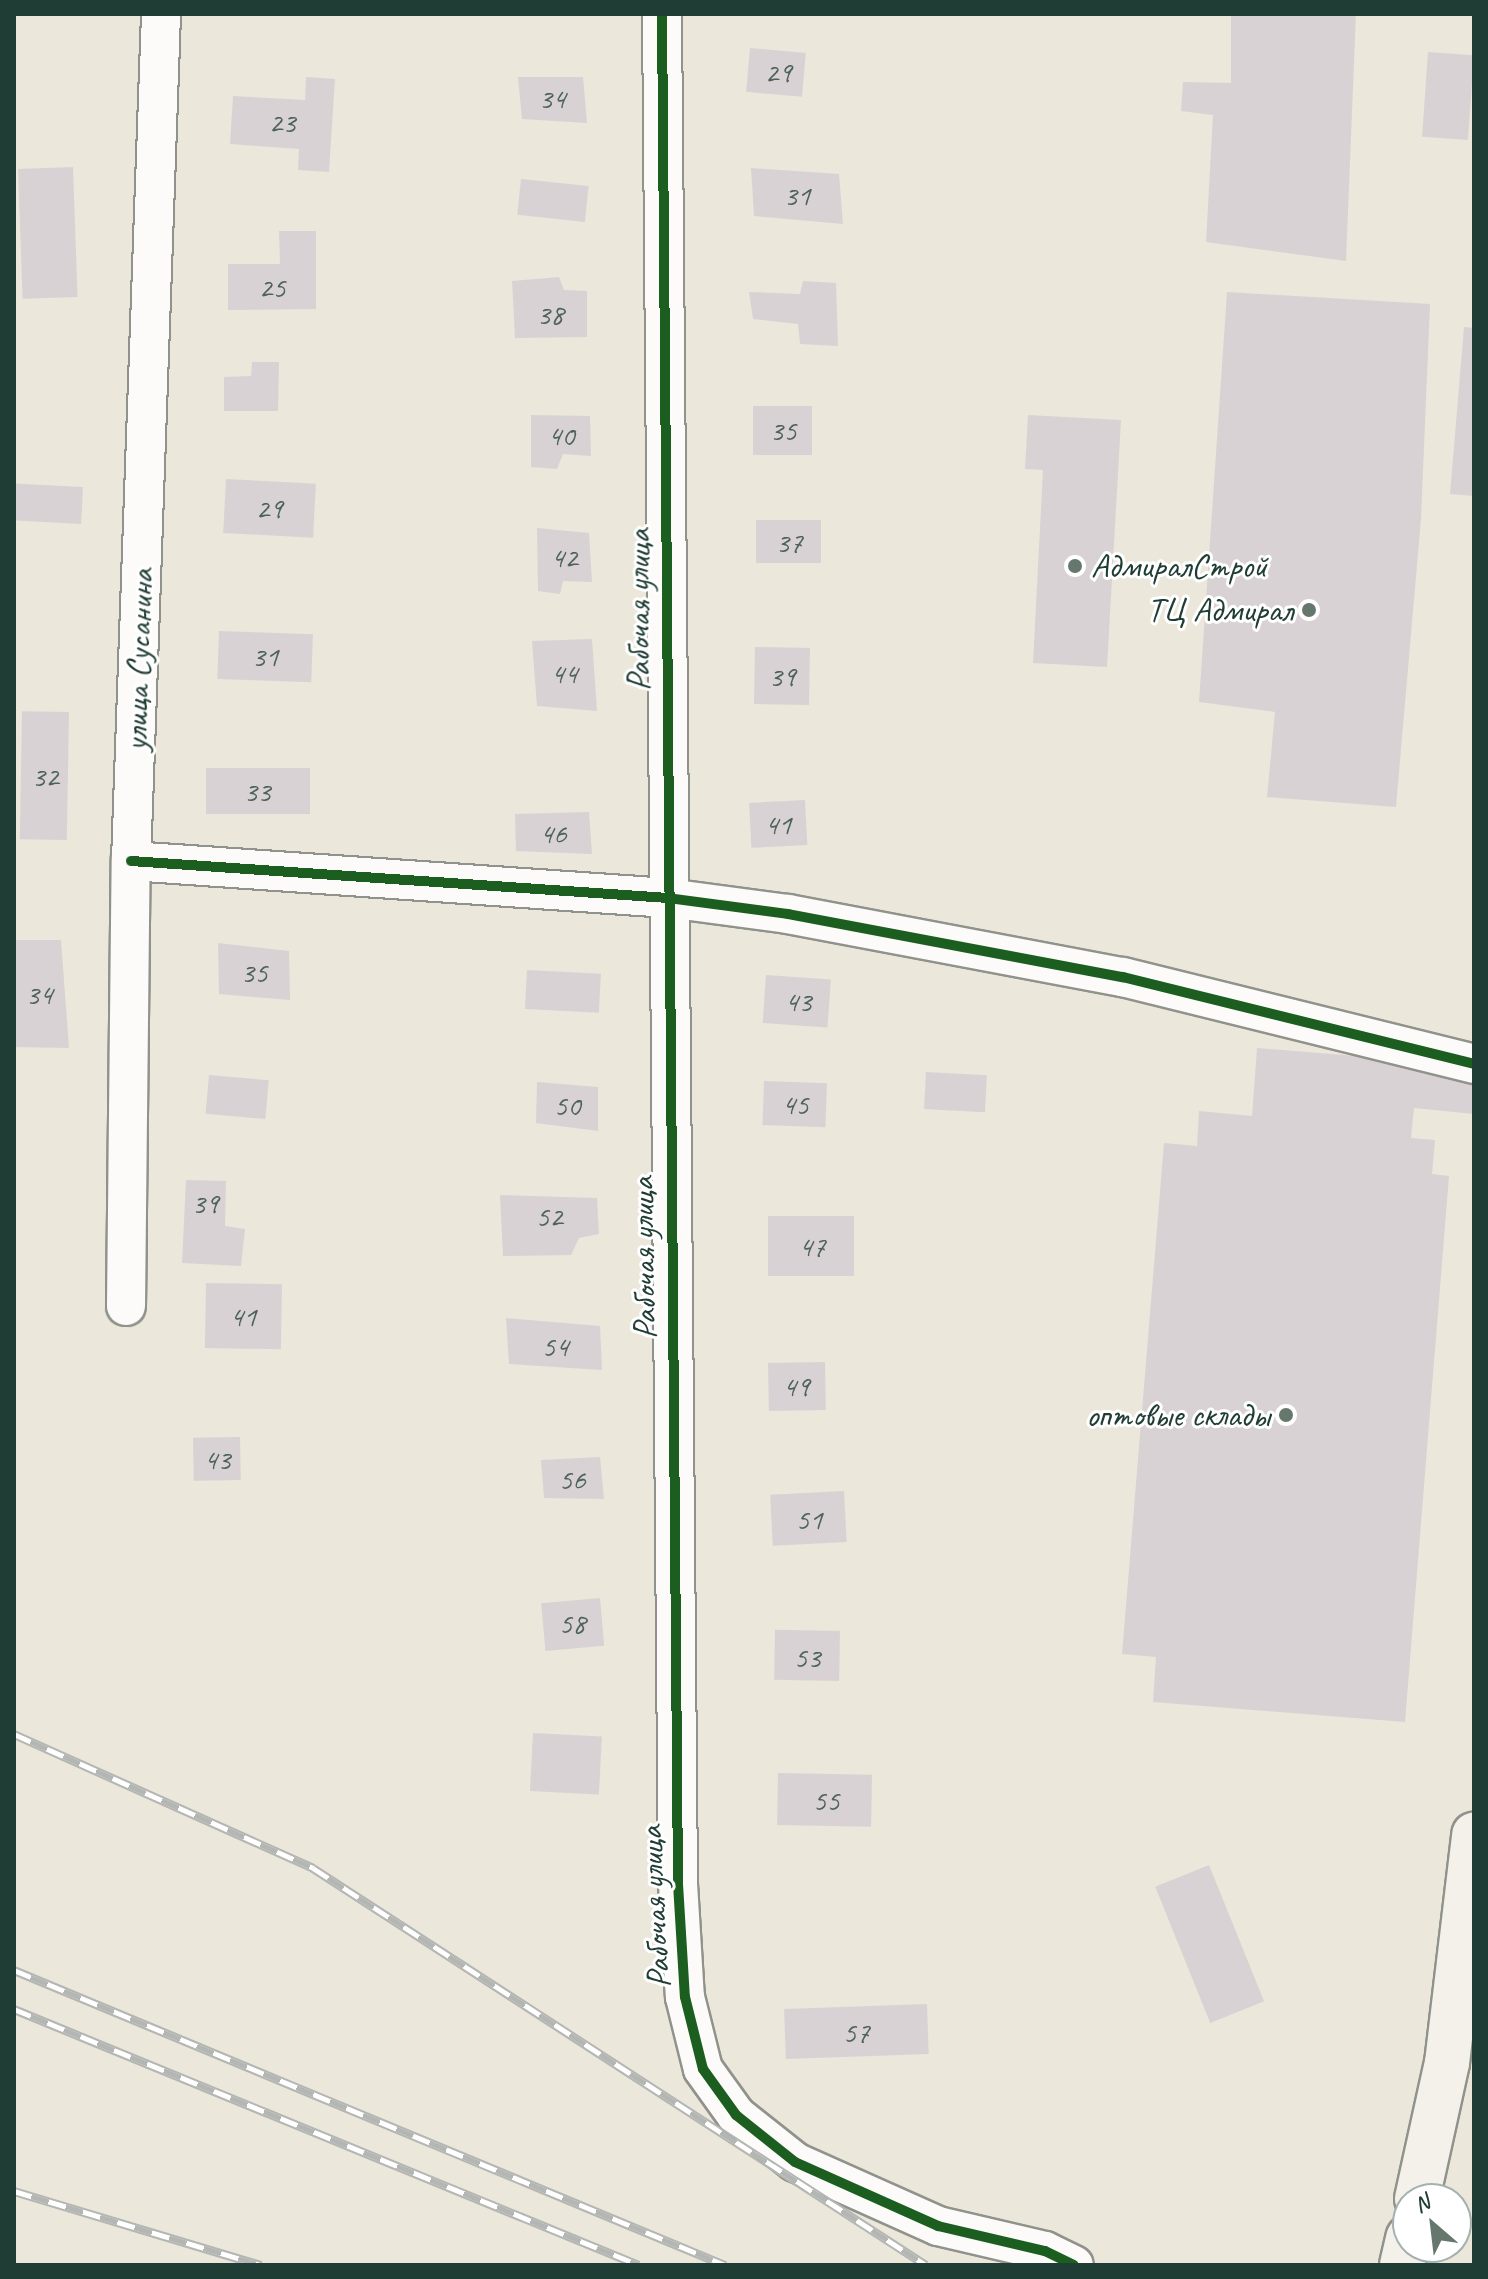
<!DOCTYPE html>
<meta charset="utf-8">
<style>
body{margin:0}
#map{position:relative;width:1488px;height:2279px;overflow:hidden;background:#ebe7da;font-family:Caveat,sans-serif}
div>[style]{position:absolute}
.building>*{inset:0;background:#d9d2d4;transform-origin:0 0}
.roads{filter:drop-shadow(2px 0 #90938b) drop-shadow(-2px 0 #90938b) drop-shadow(0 2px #90938b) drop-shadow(0 -2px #90938b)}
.street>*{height:38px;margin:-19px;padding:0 19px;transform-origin:19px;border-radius:19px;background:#fcfbf9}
.secondary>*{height:44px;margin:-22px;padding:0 22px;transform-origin:22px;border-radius:22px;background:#f4f1eb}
.rail>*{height:9px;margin-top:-4.5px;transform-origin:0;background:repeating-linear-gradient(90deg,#fff 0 18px,#b3b6b3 0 36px);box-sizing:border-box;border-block:2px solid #b3b6b3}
.cycleway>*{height:10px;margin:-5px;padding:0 5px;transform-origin:5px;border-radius:5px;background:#1b5e20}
.dots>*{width:22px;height:22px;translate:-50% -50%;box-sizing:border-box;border:4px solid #fff;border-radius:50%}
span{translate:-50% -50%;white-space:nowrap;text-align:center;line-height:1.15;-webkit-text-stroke:6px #fff;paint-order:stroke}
.number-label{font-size:30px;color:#4e625c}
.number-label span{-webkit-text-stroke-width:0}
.poi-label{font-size:34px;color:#1f3d34}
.left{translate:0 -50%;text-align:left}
.right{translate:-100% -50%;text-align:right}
.street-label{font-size:34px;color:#1f3d34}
.frame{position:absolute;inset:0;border:16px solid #1f3d34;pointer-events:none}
.north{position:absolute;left:1392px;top:2183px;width:80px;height:80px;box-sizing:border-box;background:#fff;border:2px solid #a5b1ae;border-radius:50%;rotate:332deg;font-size:22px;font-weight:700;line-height:32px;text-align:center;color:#1f3d34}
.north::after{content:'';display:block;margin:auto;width:28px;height:36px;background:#66786e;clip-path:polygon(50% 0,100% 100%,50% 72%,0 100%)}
</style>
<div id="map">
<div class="building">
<i style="clip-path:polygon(1231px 14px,1356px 14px,1346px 261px,1206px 242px,1213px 115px,1181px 111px,1183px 82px,1231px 83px)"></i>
<i style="left:750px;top:48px;width:56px;height:44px;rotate:5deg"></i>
<i style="left:1428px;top:52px;width:46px;height:85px;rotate:4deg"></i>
<i style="clip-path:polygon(306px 77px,335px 79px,329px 172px,298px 170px,299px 149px,230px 144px,233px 96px,305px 100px)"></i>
<i style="clip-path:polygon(518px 77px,583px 77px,587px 123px,522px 119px)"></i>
<i style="left:73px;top:167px;width:130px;height:55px;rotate:88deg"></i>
<i style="clip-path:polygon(751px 168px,839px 174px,843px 224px,754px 216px)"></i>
<i style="left:521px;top:179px;width:68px;height:36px;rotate:6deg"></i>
<i style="clip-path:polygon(279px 231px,316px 231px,316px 309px,228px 310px,228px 264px,280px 264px)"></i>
<i style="clip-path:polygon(559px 277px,564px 290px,587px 291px,587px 337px,515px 338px,512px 281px)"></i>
<i style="clip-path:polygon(803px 281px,836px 283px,838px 346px,800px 344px,798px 324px,753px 319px,749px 292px,800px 294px)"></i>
<i style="clip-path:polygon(1227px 292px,1430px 304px,1421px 519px,1396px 807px,1267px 797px,1275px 712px,1199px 702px)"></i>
<i style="clip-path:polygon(1464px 327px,1474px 328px,1474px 496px,1450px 494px)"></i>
<i style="clip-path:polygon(252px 362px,279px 362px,278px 411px,224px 411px,224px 377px,251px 376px)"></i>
<i style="left:753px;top:406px;width:59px;height:49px"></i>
<i style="clip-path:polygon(531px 415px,590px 416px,591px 456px,563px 454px,557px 469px,531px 467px)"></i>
<i style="clip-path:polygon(1028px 415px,1121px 420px,1107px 667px,1033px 663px,1043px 470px,1025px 469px)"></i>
<i style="left:226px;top:479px;width:90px;height:54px;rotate:3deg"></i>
<i style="left:83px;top:487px;width:37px;height:69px;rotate:93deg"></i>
<i style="left:756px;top:520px;width:65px;height:43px"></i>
<i style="clip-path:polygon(537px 528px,589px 533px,592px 582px,563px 581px,560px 594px,538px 591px)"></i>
<i style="left:219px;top:631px;width:94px;height:48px;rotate:2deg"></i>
<i style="clip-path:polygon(592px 639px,597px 711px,537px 706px,532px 641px)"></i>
<i style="left:755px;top:647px;width:55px;height:57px;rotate:1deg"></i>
<i style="left:69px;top:712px;width:128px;height:47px;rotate:91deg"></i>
<i style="left:206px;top:768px;width:104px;height:46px"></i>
<i style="left:805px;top:800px;width:45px;height:56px;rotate:87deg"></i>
<i style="clip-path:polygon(589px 812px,592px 854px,516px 851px,515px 814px)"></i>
<i style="clip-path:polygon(14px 940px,61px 940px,69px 1048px,14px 1047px)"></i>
<i style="clip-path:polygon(218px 943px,289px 951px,290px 1000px,219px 994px)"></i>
<i style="left:527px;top:970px;width:74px;height:39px;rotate:3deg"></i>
<i style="left:766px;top:975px;width:65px;height:48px;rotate:4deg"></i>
<i style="clip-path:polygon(1257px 1048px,1443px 1063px,1474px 1074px,1474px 1114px,1414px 1108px,1411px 1138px,1435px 1140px,1432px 1174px,1449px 1176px,1405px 1722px,1153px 1702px,1156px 1657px,1122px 1654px,1164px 1143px,1197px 1146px,1199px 1111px,1252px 1116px)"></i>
<i style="left:926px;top:1072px;width:61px;height:37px;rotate:3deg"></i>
<i style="left:209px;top:1075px;width:60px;height:39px;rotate:5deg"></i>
<i style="left:764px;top:1081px;width:63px;height:44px;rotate:2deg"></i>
<i style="clip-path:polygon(537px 1082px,598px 1087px,598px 1131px,536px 1123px)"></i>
<i style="clip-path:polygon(186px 1180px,226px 1181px,225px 1226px,245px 1229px,241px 1266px,182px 1263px)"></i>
<i style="clip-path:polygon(500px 1195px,597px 1198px,599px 1234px,579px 1238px,571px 1255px,503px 1256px)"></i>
<i style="left:768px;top:1216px;width:86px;height:60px"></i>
<i style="left:206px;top:1283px;width:76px;height:65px;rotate:1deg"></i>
<i style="clip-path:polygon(506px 1318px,600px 1326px,602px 1370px,509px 1364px)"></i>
<i style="left:825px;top:1362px;width:48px;height:57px;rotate:89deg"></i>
<i style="left:240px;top:1437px;width:43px;height:47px;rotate:89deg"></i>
<i style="clip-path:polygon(600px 1457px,604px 1499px,544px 1498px,541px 1460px)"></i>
<i style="left:844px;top:1491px;width:51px;height:74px;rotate:87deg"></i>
<i style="left:600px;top:1598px;width:48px;height:59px;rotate:85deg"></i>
<i style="left:840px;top:1631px;width:50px;height:65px;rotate:91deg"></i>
<i style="left:533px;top:1733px;width:69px;height:58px;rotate:3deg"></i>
<i style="left:778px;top:1773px;width:94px;height:52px;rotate:1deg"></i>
<i style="left:1209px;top:1865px;width:147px;height:58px;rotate:68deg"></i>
<i style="left:927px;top:2004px;width:50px;height:143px;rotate:88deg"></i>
</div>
<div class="roads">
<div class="street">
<i style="left:662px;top:14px;width:1870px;rotate:89.51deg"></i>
<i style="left:678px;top:1884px;width:113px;rotate:86.5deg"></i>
<i style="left:685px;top:1997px;width:74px;rotate:76deg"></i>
<i style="left:703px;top:2069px;width:57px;rotate:54.3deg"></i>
<i style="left:736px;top:2115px;width:75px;rotate:38.5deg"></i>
<i style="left:795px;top:2162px;width:157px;rotate:24.1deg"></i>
<i style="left:938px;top:2226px;width:110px;rotate:13.2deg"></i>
<i style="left:1045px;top:2251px;width:32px;rotate:26deg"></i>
<i style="left:131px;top:861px;width:538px;rotate:3.94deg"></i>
<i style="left:668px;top:898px;width:121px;rotate:7.6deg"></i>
<i style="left:788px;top:914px;width:341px;rotate:10.7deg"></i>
<i style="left:1123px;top:977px;width:362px;rotate:13.9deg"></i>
<i style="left:126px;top:1306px;width:445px;rotate:-89.4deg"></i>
<i style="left:131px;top:861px;width:848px;rotate:-87.97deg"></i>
</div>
<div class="secondary">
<i style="left:1417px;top:2199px;width:139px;rotate:-77.6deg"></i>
<i style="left:1447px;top:2063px;width:230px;rotate:-83.2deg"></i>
<i style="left:1402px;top:2265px;width:28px;rotate:-77deg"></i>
</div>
</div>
<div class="rail">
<i style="left:14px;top:1734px;width:328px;rotate:24.1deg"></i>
<i style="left:313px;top:1868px;width:730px;rotate:32.93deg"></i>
<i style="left:14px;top:1970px;width:770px;rotate:22.53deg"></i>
<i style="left:14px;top:2009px;width:675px;rotate:22.27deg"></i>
<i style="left:14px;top:2191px;width:258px;rotate:16.7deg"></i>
</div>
<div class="cycleway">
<i style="left:662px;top:14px;width:1870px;rotate:89.51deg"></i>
<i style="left:678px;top:1884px;width:113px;rotate:86.5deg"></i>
<i style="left:685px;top:1997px;width:74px;rotate:76deg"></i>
<i style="left:703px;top:2069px;width:57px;rotate:54.3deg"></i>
<i style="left:736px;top:2115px;width:75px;rotate:38.5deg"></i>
<i style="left:795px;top:2162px;width:157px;rotate:24.1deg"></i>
<i style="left:938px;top:2226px;width:110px;rotate:13.2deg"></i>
<i style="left:1045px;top:2251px;width:32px;rotate:26deg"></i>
<i style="left:131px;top:861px;width:538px;rotate:3.94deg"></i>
<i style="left:668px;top:898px;width:121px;rotate:7.6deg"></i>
<i style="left:788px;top:914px;width:341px;rotate:10.7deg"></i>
<i style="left:1123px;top:977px;width:362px;rotate:13.9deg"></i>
</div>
<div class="dots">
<i style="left:1075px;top:566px;background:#66786e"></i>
<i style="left:1309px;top:610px;background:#66786e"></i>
<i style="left:1286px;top:1415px;background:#66786e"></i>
</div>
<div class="number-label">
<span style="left:778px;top:72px">29</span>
<span style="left:552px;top:98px">34</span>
<span style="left:282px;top:122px">23</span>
<span style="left:797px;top:195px">31</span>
<span style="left:272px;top:287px">25</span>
<span style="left:550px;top:314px">38</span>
<span style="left:783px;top:430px">35</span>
<span style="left:561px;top:435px">40</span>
<span style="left:269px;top:508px">29</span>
<span style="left:789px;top:542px">37</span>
<span style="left:564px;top:557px">42</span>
<span style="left:265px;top:656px">31</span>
<span style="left:564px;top:673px">44</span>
<span style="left:782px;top:676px">39</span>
<span style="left:45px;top:776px">32</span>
<span style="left:257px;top:791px">33</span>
<span style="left:778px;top:824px">41</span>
<span style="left:553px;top:833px">46</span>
<span style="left:254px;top:972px">35</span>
<span style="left:39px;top:994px">34</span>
<span style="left:798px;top:1001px">43</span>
<span style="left:795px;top:1104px">45</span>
<span style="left:567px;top:1105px">50</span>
<span style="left:205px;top:1203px">39</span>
<span style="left:549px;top:1216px">52</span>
<span style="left:812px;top:1246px">47</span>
<span style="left:243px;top:1316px">41</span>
<span style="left:555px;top:1346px">54</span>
<span style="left:796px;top:1386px">49</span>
<span style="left:217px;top:1459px">43</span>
<span style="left:572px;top:1479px">56</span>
<span style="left:809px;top:1519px">51</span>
<span style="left:572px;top:1623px">58</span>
<span style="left:807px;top:1657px">53</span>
<span style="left:826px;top:1800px">55</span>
<span style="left:856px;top:2032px">57</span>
</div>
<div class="poi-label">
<span class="left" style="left:1091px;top:566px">АдмиралСтрой</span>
<span class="right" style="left:1293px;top:610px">ТЦ Адмирал</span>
<span class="right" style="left:1270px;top:1415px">оптовые склады</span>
</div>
<div class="street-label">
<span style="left:638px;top:610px;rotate:-90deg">Рабочая улица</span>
<span style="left:138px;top:660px;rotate:-88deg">улица Сусанина</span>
<span style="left:643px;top:1258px;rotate:-91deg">Рабочая улица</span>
<span style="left:654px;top:1907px;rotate:-93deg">Рабочая улица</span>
</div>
<div class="frame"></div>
<div class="north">N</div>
</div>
